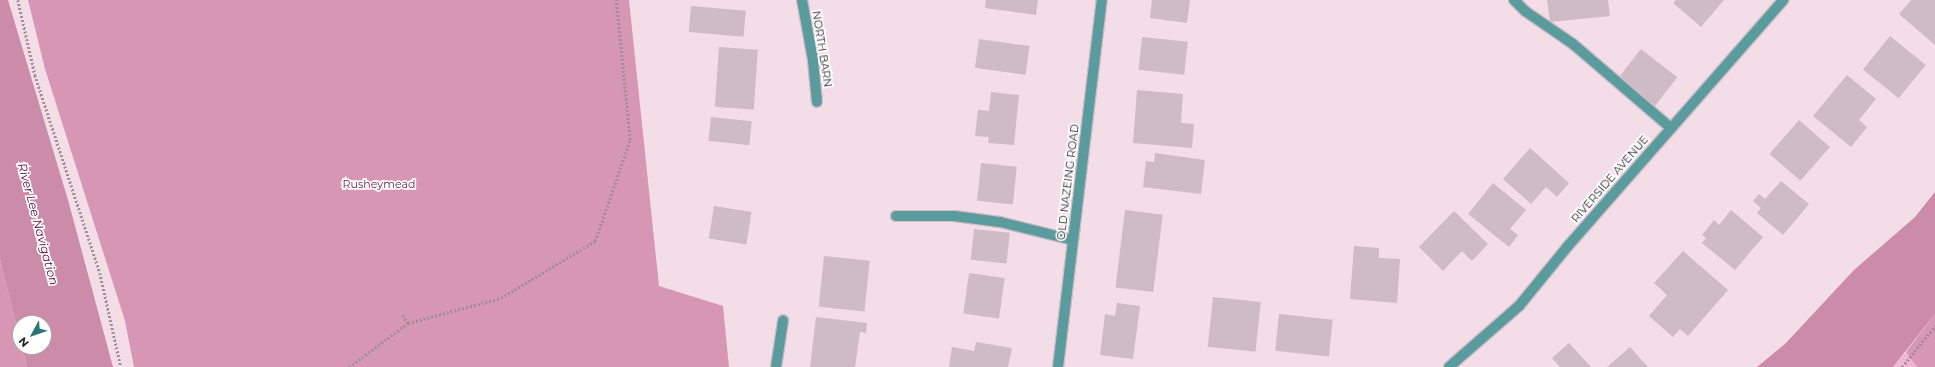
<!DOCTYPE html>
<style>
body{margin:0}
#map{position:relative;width:1935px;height:367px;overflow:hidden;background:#f3dee7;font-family:Montserrat,sans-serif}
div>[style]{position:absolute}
.green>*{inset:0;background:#f0b6d1}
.forest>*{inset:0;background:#d896b5}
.water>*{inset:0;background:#cb8ba9}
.building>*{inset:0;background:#cfbbc3;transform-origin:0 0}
.path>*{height:2.5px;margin-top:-1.25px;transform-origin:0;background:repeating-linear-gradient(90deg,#9f8f96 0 2px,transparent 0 4px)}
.roads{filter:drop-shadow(1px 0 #cfbdc5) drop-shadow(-1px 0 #cfbdc5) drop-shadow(0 1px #cfbdc5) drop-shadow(0 -1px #cfbdc5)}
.service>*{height:10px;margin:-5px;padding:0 5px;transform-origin:5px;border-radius:5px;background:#5a9b9d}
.minor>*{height:10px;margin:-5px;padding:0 5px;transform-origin:5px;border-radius:5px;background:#5a9b9d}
span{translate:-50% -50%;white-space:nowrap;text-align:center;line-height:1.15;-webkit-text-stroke:3.5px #fff;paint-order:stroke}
.street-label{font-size:11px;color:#2c2428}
.park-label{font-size:11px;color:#681c47}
.water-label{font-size:12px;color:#570a39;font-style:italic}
.north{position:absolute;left:12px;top:315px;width:40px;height:40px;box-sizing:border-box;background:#fff;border:1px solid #aba7a9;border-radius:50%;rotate:230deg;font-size:11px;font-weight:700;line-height:16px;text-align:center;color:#2c2428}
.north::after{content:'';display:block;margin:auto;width:14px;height:18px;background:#2c7679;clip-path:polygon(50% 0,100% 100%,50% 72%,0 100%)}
</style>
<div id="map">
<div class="green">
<i style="clip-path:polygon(1906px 352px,1917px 367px,1893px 367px)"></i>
</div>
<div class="forest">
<i style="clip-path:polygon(28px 0,629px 0,659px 286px,723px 306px,729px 367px,134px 367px,125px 321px,45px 69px)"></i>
<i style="clip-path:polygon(0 259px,20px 340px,20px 347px,22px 347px,27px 367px,0 367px)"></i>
<i style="clip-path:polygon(1935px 314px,1935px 367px,1917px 367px,1906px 352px)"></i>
</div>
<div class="water">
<i style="clip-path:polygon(0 0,8px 0,68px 200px,113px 367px,27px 367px,22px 347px,44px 347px,44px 323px,20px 323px,20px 340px,0 259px)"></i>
<i style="clip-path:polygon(1935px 192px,1935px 314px,1893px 367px,1757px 367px,1786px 343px,1854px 270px,1915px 217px)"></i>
</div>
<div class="building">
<i style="clip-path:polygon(986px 0,1038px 0,1036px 15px,985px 8px)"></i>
<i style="clip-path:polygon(1152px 0,1190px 0,1187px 23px,1150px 18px)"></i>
<i style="clip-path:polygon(1547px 0,1608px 0,1610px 16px,1550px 22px)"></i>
<i style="clip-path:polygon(1676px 0,1724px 0,1701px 27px,1673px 3px)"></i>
<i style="clip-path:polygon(1911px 0,1935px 0,1935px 45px,1899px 14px)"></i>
<i style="left:691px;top:6px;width:55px;height:26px;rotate:5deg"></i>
<i style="left:1890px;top:36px;width:46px;height:43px;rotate:39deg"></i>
<i style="left:1142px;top:37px;width:46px;height:33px;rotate:6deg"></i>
<i style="left:979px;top:39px;width:51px;height:29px;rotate:8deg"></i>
<i style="left:719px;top:47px;width:39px;height:60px;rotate:4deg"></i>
<i style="left:1641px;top:49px;width:46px;height:37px;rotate:38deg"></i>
<i style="clip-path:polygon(1847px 75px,1876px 99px,1859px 120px,1867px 127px,1851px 147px,1813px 116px)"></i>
<i style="clip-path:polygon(1137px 90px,1183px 94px,1181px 123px,1194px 124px,1192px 148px,1133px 143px)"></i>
<i style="clip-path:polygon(991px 92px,1019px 95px,1014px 145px,988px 143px,989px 137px,975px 136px,978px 110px,989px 111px)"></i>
<i style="left:711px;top:117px;width:41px;height:24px;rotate:6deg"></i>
<i style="left:1799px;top:120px;width:41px;height:45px;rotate:41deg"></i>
<i style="clip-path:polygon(1530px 148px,1569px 183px,1557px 197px,1546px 187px,1531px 204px,1503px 179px)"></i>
<i style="clip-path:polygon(1155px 153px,1205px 160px,1201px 194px,1143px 187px,1146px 161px,1154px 162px)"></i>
<i style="left:981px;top:163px;width:36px;height:38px;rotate:6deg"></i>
<i style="clip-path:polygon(1781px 181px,1809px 204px,1783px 235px,1757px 213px,1761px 208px,1753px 201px,1759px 194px,1765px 199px)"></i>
<i style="clip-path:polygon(1493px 183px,1526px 210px,1510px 229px,1518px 235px,1509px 247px,1468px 214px)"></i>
<i style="left:714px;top:206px;width:38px;height:33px;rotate:9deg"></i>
<i style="left:1125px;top:210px;width:38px;height:78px;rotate:7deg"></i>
<i style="clip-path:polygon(1731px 210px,1763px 237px,1735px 270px,1702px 243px,1706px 238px,1702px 235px,1714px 220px,1719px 225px)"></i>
<i style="clip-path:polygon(1454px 211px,1488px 244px,1472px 261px,1462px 251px,1443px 271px,1419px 247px)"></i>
<i style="left:974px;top:229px;width:36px;height:31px;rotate:6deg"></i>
<i style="clip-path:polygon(1354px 246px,1379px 248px,1379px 258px,1400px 259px,1397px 303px,1350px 299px)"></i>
<i style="clip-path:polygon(1683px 251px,1728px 290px,1688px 336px,1680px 329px,1673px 337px,1649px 316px,1667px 295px,1654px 283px)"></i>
<i style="left:824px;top:256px;width:46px;height:51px;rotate:6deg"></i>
<i style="left:969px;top:273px;width:36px;height:41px;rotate:8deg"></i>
<i style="left:1213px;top:297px;width:48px;height:50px;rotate:6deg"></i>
<i style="clip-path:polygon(1117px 303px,1140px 306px,1133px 359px,1100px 355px,1105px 314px,1115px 316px)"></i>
<i style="left:1279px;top:314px;width:54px;height:37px;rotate:6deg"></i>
<i style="clip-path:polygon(816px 317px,867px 323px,866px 333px,860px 332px,855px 367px,810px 367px)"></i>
<i style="clip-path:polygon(976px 342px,1012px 348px,1008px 367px,949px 367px,952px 347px,974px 351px)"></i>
<i style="clip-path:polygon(1569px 343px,1591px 367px,1560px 367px,1552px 358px)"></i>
<i style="clip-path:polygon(1630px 347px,1648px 367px,1607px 367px)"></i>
</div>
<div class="path">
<i style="left:18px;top:0;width:77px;rotate:77.2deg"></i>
<i style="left:35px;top:75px;width:208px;rotate:71.8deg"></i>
<i style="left:100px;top:273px;width:96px;rotate:77.4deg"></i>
<i style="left:403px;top:315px;width:9px;rotate:58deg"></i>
<i style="left:349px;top:367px;width:74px;rotate:-36.7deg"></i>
<i style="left:408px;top:323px;width:96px;rotate:-15deg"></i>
<i style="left:501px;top:298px;width:110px;rotate:-31.2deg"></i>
<i style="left:595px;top:241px;width:107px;rotate:-70.9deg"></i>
<i style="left:630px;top:140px;width:141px;rotate:-95.7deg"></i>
<i style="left:1902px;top:367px;width:53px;rotate:-51.2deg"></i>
</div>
<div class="roads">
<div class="service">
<i style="left:1514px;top:0;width:16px;rotate:45deg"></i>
<i style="left:1525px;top:11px;width:58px;rotate:34.5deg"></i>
<i style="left:1573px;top:44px;width:129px;rotate:40.6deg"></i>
<i style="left:896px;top:216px;width:58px"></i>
<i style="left:954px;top:216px;width:46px;rotate:7.4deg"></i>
<i style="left:1000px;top:222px;width:75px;rotate:13.9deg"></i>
</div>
<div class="minor">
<i style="left:802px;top:0;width:61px;rotate:79.6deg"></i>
<i style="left:813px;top:60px;width:42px;rotate:84.6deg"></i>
<i style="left:776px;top:367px;width:47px;rotate:-81.3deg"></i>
<i style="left:1058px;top:367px;width:370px;rotate:-83.2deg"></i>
<i style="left:1449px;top:367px;width:93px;rotate:-41.1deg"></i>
<i style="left:1519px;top:306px;width:77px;rotate:-50.8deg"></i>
<i style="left:1568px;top:246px;width:327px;rotate:-48.8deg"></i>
</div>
</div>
<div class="street-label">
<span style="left:822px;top:49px;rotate:81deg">NORTH BARN</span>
<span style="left:1610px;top:179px;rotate:-49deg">RIVERSIDE AVENUE</span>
<span style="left:1068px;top:182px;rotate:-83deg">OLD NAZEING ROAD</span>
</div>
<div class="park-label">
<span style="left:379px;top:184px">Rusheymead</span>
</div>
<div class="water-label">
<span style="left:38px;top:224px;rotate:75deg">River Lee Navigation</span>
</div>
<div class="north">N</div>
</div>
